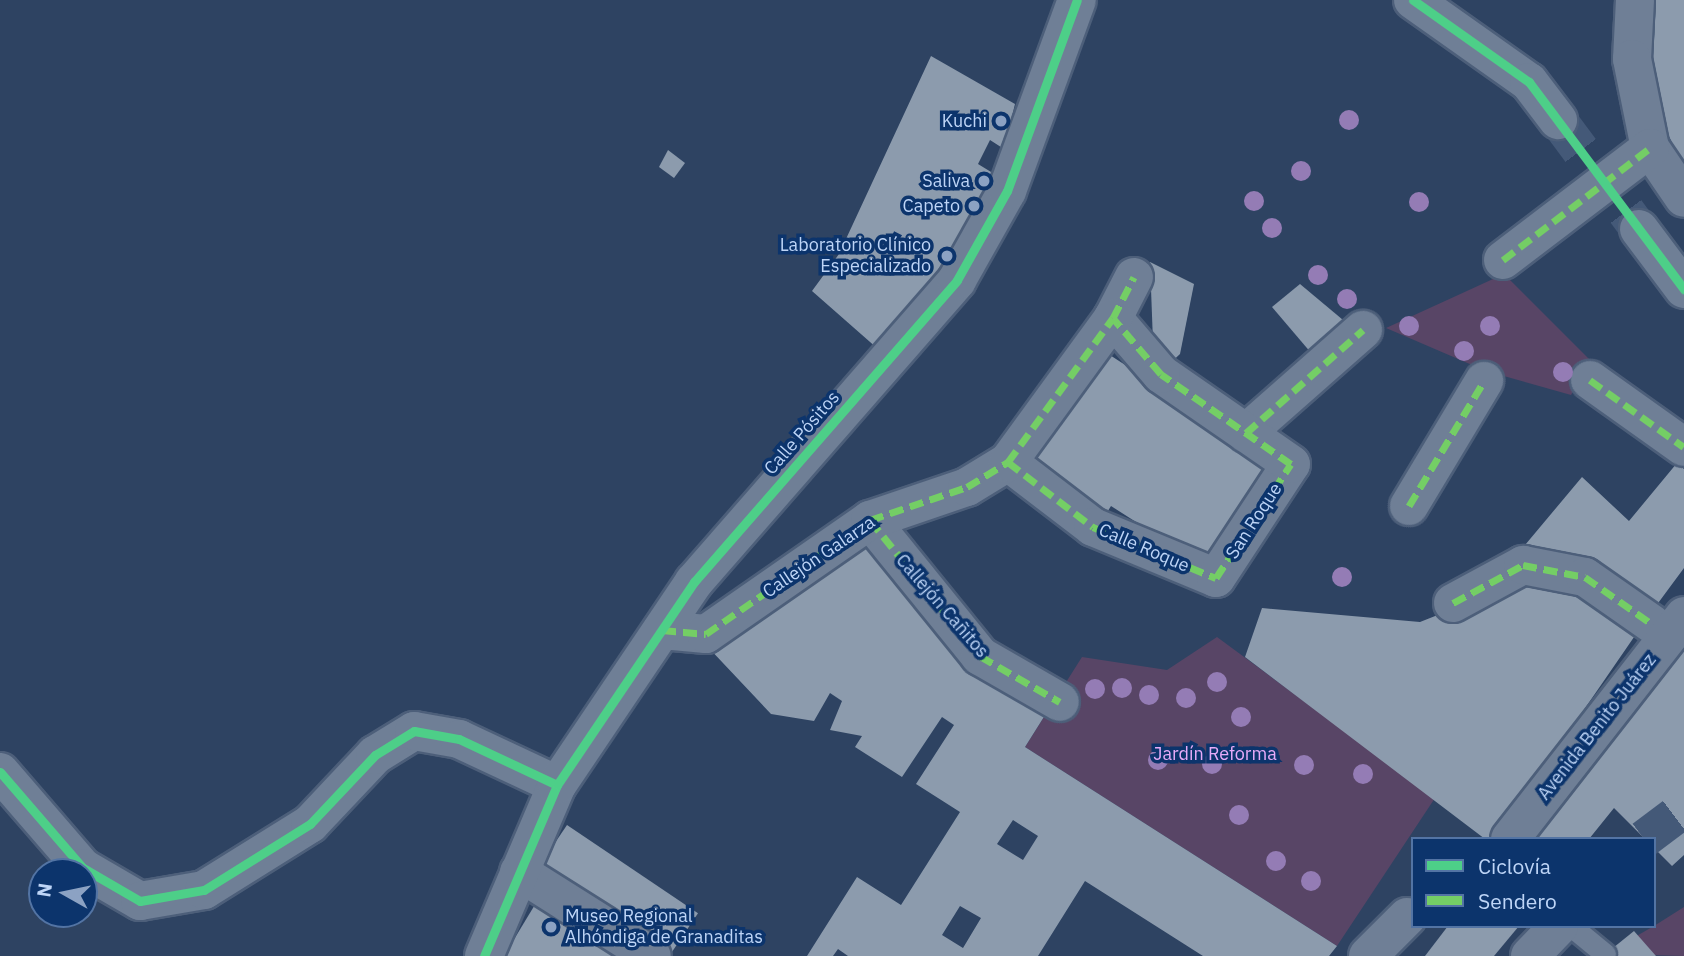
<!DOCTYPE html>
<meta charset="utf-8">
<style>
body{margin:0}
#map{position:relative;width:1684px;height:956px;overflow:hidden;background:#2e4362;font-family:"IBM Plex Sans",sans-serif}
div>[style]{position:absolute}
.green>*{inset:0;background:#584566}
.building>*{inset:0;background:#8c9bad;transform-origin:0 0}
.street-tunnel>*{height:38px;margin-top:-19px;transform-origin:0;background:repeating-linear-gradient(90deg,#445978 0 38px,transparent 0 57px)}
.roads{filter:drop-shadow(2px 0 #4d5f7a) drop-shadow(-2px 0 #4d5f7a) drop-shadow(0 2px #4d5f7a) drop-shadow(0 -2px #4d5f7a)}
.lane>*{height:21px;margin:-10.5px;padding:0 10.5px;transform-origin:10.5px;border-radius:10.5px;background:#6f7f96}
.street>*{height:38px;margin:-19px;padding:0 19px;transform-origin:19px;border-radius:19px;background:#6f7f96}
.quiet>*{height:7px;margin-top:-3.5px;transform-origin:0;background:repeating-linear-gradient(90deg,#74ce65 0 14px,transparent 0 21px)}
.cycleway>*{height:9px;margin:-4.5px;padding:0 4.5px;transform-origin:4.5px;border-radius:4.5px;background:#4dcf88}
.trees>*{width:20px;height:20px;margin:-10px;border-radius:50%;background:#947cb5}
.dots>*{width:19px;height:19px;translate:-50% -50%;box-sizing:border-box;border:4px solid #0c346c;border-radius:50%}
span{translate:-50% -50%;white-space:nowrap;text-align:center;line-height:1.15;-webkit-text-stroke:7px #0c346c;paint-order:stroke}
.poi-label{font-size:18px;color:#bed5f7}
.right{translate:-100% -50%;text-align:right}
.left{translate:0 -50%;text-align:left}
.street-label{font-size:18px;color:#bed5f7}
.park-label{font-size:18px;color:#e7abf9}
.legend{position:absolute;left:1411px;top:837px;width:245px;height:91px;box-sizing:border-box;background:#0c346c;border:2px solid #5374a4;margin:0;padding:9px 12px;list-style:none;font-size:21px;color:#bed5f7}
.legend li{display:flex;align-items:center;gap:14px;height:35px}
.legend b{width:35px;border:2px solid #5374a4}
.north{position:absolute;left:28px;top:858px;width:70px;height:70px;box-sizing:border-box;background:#0c346c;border:2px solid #5374a4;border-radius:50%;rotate:279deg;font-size:19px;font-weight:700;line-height:28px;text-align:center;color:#bed5f7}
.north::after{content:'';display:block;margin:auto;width:24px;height:32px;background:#8ca2c3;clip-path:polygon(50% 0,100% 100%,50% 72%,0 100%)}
</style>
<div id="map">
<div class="green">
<i style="clip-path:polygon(1504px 274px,1590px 360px,1571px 395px,1486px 371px,1386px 328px)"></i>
<i style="clip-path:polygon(1217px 637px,1435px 798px,1337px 946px,1025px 747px,1082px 657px,1167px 670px)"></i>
<i style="clip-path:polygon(1684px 907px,1684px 956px,1605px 954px,1654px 926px)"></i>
</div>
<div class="building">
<i style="clip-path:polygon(1655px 0,1684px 0,1684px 170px,1656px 107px,1647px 40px)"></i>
<i style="clip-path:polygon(931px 56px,1015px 104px,1004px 149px,990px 140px,978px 164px,996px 175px,957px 258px,878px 349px,812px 291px,839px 254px)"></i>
<i style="clip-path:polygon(668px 150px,685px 163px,674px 178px,659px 167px)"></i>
<i style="clip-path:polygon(1150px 262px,1194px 284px,1180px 354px,1165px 368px,1153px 342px)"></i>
<i style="clip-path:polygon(1300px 284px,1349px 325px,1312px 354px,1272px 307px)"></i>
<i style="clip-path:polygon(1096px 346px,1276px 463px,1208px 568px,1111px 506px,1106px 514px,1023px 460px)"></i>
<i style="clip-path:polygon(1677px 463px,1684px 469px,1684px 568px,1650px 614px,1515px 557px,1582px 477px,1629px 521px)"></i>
<i style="clip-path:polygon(evenodd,865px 528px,1047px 712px,1025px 747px,1337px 946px,1329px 956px,1203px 956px,1085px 881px,1038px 956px,848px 956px,838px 949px,833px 956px,807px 956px,857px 877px,901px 905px,960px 812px,916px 784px,954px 725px,942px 717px,902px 777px,855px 747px,862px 736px,830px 730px,842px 701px,830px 693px,814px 721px,771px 714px,706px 645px,865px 528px,1013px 820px,1038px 836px,1023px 860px,997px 844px,1013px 820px,865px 528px,960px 906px,981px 918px,963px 948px,942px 935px,960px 906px)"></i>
<i style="clip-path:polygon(1531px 578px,1559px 582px,1643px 624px,1495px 839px,1485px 839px,1245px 657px,1262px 608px,1420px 622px)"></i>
<i style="clip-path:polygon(1684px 641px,1684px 855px,1672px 866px,1654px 848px,1654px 839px,1645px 839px,1614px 808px,1589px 839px,1522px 839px)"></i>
<i style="left:567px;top:825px;width:158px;height:49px;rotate:34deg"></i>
<i style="clip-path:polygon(539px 898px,624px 956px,504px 956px)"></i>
<i style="clip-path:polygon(1448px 926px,1519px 926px,1494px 956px,1425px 956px)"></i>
<i style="clip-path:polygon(1634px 931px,1656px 956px,1603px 956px)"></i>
</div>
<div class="street-tunnel">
<i style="left:1558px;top:120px;width:136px;rotate:53.4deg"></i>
<i style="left:1644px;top:839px;width:50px;rotate:-36.9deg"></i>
</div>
<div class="roads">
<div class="lane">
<i style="left:1571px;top:926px;width:44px;rotate:39.5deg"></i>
</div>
<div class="street">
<i style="left:1413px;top:0;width:142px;rotate:35.3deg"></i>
<i style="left:1529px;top:82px;width:48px;rotate:52.7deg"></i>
<i style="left:1635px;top:0;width:59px;rotate:92.9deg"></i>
<i style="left:1632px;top:59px;width:91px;rotate:78.6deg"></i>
<i style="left:1650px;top:148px;width:60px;rotate:55.8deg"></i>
<i style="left:1639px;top:229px;width:75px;rotate:53.1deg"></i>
<i style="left:1503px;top:260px;width:185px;rotate:-37.3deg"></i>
<i style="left:1590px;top:380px;width:115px;rotate:35.5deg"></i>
<i style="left:1246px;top:433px;width:156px;rotate:-41.4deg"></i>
<i style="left:1008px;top:462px;width:107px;rotate:37.4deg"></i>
<i style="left:1093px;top:527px;width:133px;rotate:22.5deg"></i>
<i style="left:1216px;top:578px;width:136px;rotate:-56.7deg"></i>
<i style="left:1291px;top:464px;width:158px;rotate:-145.3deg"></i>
<i style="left:1161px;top:374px;width:74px;rotate:-130.6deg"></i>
<i style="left:1113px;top:318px;width:46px;rotate:-62.9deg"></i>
<i style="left:1409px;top:506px;width:146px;rotate:-59deg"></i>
<i style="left:870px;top:520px;width:175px;rotate:51deg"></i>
<i style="left:980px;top:656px;width:92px;rotate:29.9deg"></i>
<i style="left:1453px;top:603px;width:80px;rotate:-28.5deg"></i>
<i style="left:1523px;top:565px;width:63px;rotate:11deg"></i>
<i style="left:1585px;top:577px;width:82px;rotate:35deg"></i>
<i style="left:662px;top:630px;width:44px;rotate:5.2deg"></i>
<i style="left:706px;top:634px;width:200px;rotate:-34.8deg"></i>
<i style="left:870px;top:520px;width:102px;rotate:-18.8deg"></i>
<i style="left:967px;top:487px;width:48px;rotate:-31.4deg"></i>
<i style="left:1008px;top:462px;width:178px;rotate:-53.9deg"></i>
<i style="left:0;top:772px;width:127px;rotate:49.2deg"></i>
<i style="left:83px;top:868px;width:66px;rotate:30.1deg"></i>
<i style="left:140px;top:901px;width:65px;rotate:-9.8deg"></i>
<i style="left:204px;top:890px;width:125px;rotate:-31.9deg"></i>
<i style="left:310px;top:824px;width:95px;rotate:-46.7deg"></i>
<i style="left:375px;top:755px;width:46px;rotate:-31.6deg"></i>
<i style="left:414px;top:731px;width:46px;rotate:10.1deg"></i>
<i style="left:459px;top:739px;width:108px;rotate:25.1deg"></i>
<i style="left:1510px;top:839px;width:283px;rotate:-52deg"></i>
<i style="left:519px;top:872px;width:157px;rotate:32.3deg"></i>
<i style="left:484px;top:956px;width:186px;rotate:-66.9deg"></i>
<i style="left:557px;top:785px;width:245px;rotate:-56deg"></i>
<i style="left:694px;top:582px;width:400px;rotate:-48.9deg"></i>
<i style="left:957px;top:280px;width:102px;rotate:-60.7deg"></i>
<i style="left:1007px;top:191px;width:203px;rotate:-69.9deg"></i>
<i style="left:1368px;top:956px;width:55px;rotate:-45deg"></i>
<i style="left:1530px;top:956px;width:42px;rotate:-46deg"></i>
</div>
</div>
<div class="quiet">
<i style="left:1503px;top:260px;width:185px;rotate:-37.3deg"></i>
<i style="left:1590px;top:380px;width:115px;rotate:35.5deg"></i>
<i style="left:1246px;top:433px;width:156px;rotate:-41.4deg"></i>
<i style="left:1008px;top:462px;width:107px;rotate:37.4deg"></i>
<i style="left:1093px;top:527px;width:133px;rotate:22.5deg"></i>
<i style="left:1216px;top:578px;width:136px;rotate:-56.7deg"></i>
<i style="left:1291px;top:464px;width:158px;rotate:-145.3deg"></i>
<i style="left:1161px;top:374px;width:74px;rotate:-130.6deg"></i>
<i style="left:1113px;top:318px;width:46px;rotate:-62.9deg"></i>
<i style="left:1409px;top:506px;width:146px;rotate:-59deg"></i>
<i style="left:870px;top:520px;width:175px;rotate:51deg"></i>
<i style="left:980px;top:656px;width:92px;rotate:29.9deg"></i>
<i style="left:1453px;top:603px;width:80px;rotate:-28.5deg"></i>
<i style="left:1523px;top:565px;width:63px;rotate:11deg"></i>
<i style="left:1585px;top:577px;width:82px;rotate:35deg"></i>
<i style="left:662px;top:630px;width:44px;rotate:5.2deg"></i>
<i style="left:706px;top:634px;width:200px;rotate:-34.8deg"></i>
<i style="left:870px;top:520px;width:102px;rotate:-18.8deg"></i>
<i style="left:967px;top:487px;width:48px;rotate:-31.4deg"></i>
<i style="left:1008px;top:462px;width:178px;rotate:-53.9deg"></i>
</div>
<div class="cycleway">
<i style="left:1413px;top:0;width:142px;rotate:35.3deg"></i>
<i style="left:1529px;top:82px;width:259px;rotate:53.2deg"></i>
<i style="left:0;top:772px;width:127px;rotate:49.2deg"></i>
<i style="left:83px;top:868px;width:66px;rotate:30.1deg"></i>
<i style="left:140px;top:901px;width:65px;rotate:-9.8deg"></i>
<i style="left:204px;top:890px;width:125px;rotate:-31.9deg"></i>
<i style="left:310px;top:824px;width:95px;rotate:-46.7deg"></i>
<i style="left:375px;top:755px;width:46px;rotate:-31.6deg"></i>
<i style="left:414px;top:731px;width:46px;rotate:10.1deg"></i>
<i style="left:459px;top:739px;width:108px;rotate:25.1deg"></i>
<i style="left:484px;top:956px;width:186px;rotate:-66.9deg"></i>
<i style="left:557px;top:785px;width:245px;rotate:-56deg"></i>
<i style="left:694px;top:582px;width:400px;rotate:-48.9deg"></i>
<i style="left:957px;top:280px;width:102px;rotate:-60.7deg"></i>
<i style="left:1007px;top:191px;width:203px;rotate:-69.9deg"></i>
</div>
<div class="trees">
<i style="left:1349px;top:120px"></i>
<i style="left:1301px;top:171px"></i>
<i style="left:1254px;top:201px"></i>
<i style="left:1419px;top:202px"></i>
<i style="left:1272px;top:228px"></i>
<i style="left:1318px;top:275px"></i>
<i style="left:1347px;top:299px"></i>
<i style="left:1409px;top:326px"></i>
<i style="left:1490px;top:326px"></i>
<i style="left:1464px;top:351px"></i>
<i style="left:1563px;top:372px"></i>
<i style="left:1342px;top:577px"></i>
<i style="left:1217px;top:682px"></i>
<i style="left:1122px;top:688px"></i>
<i style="left:1095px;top:689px"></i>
<i style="left:1149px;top:695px"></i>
<i style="left:1186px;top:698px"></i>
<i style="left:1241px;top:717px"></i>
<i style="left:1158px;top:760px"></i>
<i style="left:1212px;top:764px"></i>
<i style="left:1304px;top:765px"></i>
<i style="left:1363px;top:774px"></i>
<i style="left:1239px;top:815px"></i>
<i style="left:1276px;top:861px"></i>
<i style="left:1311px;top:881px"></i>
</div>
<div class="dots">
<i style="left:1001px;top:121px;background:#8ca2c3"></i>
<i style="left:984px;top:181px;background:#8ca2c3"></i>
<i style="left:974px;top:206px;background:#8ca2c3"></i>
<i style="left:947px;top:256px;background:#8ca2c3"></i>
<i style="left:551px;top:927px;background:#8ca2c3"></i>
</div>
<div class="poi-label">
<span class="right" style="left:987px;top:121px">Kuchi</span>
<span class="right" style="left:970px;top:181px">Saliva</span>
<span class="right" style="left:960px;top:206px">Capeto</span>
<span class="right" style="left:931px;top:256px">Laboratorio Clínico<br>Especializado</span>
<span class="left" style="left:565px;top:927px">Museo Regional<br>Alhóndiga de Granaditas</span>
</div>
<div class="street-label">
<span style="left:802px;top:433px;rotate:-49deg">Calle Pósitos</span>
<span style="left:1254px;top:521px;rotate:-57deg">San Roque</span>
<span style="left:1144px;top:548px;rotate:23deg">Calle Roque</span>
<span style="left:819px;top:557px;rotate:-34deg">Callejón Galarza</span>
<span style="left:942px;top:606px;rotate:49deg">Callejón Cañitos</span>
<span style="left:1597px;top:727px;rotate:-52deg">Avenida Benito Juárez</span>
</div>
<div class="park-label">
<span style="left:1215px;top:754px">Jardín Reforma</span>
</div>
<ul class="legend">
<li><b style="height:9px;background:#4dcf88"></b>Ciclovía</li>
<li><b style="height:9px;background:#74ce65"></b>Sendero</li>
</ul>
<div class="north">N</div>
</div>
